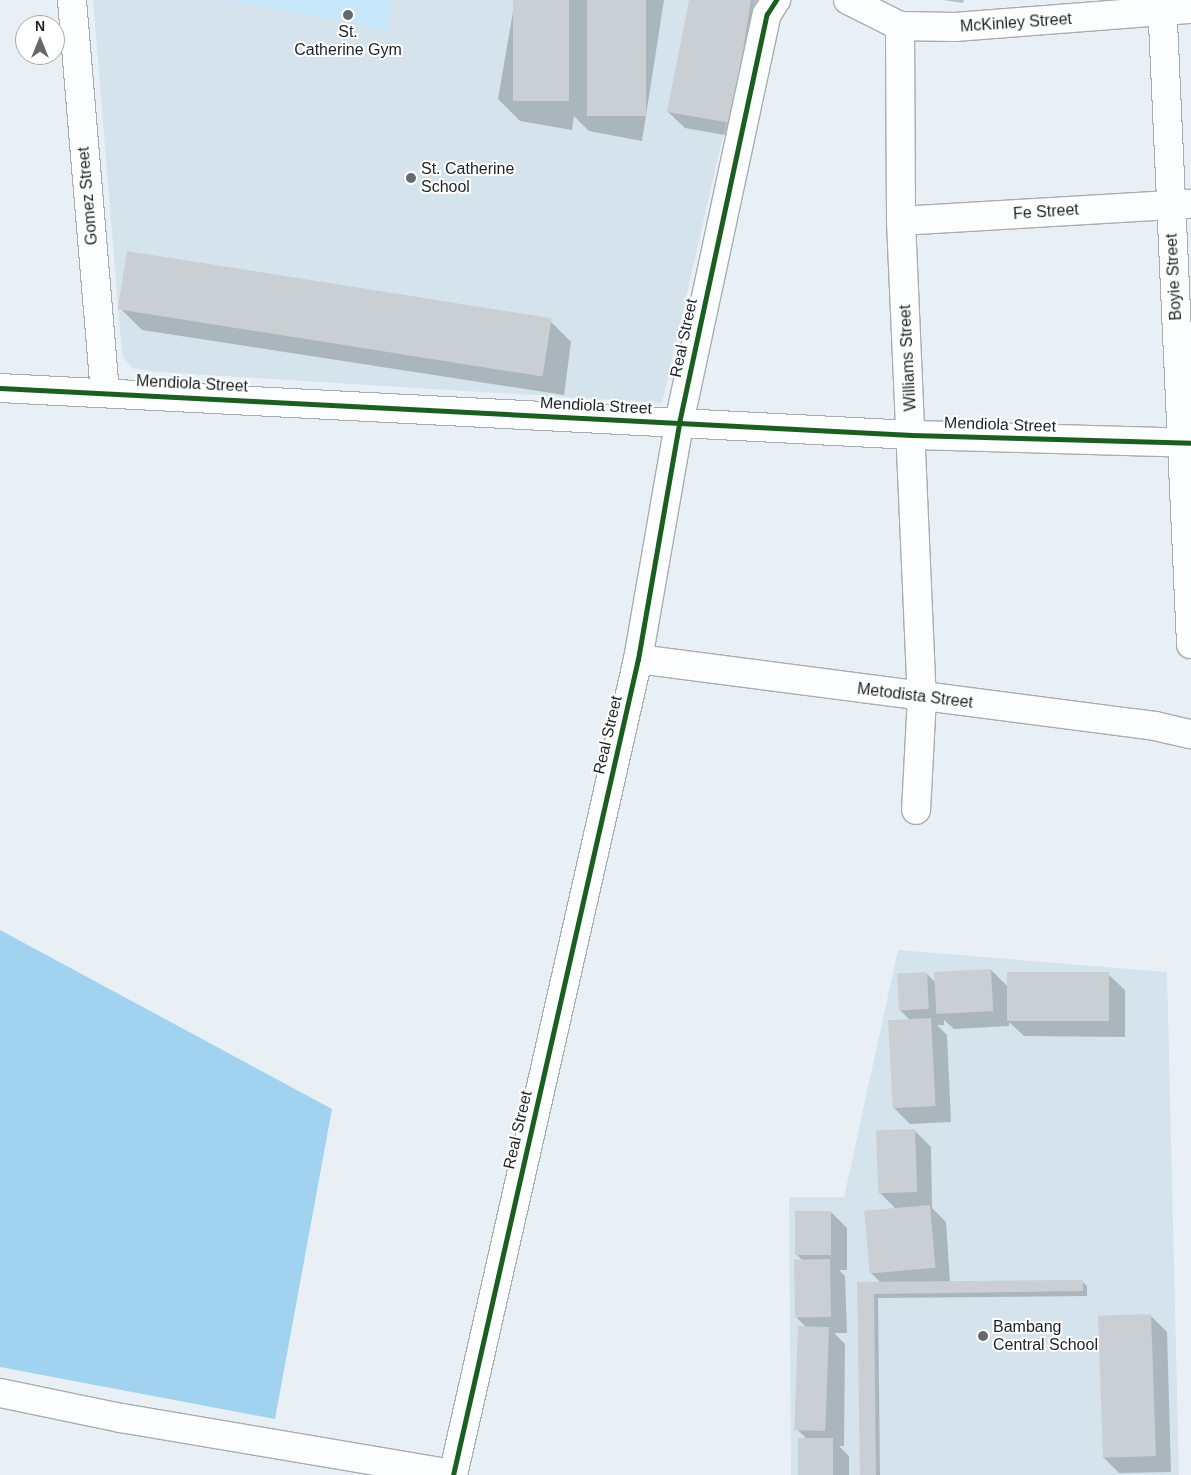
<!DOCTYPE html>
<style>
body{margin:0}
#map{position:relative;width:1191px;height:1475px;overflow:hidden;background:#e9f0f5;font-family:Helvetica,sans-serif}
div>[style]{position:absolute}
.built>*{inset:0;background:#d5e3ec}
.green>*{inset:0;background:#c6e7fa}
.forest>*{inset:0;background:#a1d3f0}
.shadow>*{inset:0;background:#0003}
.building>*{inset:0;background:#cacfd3;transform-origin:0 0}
.roads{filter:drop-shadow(1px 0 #a8adb0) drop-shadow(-1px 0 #a8adb0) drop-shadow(0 1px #a8adb0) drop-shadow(0 -1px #a8adb0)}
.minor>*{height:28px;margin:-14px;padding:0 14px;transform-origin:14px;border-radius:14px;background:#fcfdfe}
.tertiary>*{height:28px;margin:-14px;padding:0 14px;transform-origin:14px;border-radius:14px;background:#fcfdfe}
.cycleway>*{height:5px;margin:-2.5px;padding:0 2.5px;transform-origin:2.5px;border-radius:2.5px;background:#1b5e20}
.dots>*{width:14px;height:14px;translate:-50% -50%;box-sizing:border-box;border:2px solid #fff;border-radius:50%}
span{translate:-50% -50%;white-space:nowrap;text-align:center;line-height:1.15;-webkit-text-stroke:4px #fff;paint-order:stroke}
.street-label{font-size:16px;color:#1c2124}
.poi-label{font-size:16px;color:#1c2124}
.left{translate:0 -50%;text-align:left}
.north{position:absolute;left:15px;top:15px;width:50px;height:50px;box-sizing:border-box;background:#fff;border:1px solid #a4a6a7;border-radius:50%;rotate:0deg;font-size:14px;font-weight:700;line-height:20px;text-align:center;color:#1c2124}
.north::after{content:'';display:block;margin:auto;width:18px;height:22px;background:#64696d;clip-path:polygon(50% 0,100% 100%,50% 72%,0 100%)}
</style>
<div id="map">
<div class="built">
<i style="clip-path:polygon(93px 0,754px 0,662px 403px,157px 372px,132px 368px,122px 355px)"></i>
<i style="clip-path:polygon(898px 950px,1167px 972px,1179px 1475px,791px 1475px,789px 1197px,844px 1197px)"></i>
</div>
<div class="green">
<i style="clip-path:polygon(227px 0,391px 0,388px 30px)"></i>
</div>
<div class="forest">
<i style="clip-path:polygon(0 930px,332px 1109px,275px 1419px,0 1367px)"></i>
</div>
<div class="shadow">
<i style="clip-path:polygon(515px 0,664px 0,642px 141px,589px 131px,574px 116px,572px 130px,520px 121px,498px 99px)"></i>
<i style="clip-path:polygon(690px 0,769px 0,747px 139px,685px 128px,668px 112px)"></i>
<i style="clip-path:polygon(943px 0,964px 0,963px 3px)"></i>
<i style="clip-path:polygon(121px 309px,550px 321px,571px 342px,564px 395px,142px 330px)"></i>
<i style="clip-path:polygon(991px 970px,1008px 987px,1108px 974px,1125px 990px,1125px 1037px,1024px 1036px,1009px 1022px,1009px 1026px,954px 1029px,944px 1020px,944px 1025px,937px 1025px,947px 1035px,951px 1122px,910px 1124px,894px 1108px,910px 1020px,900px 1010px,926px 973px,936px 983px)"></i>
<i style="clip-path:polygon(915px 1131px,931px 1147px,932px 1208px,946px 1222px,950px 1282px,1082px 1281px,1087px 1286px,1087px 1296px,878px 1298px,880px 1475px,861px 1475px,859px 1283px,881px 1283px,870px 1272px,895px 1208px,879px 1192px)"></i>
<i style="clip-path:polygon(831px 1212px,847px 1228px,847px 1270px,839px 1270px,845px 1276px,847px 1333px,834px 1333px,845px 1344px,844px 1446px,839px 1446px,849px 1456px,849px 1475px,799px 1475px,808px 1440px,798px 1430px,806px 1327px,797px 1318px,803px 1261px,796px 1254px)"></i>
<i style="clip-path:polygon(1151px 1316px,1167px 1332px,1171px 1472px,1119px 1473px,1103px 1457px)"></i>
</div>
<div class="building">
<i style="left:513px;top:0;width:56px;height:101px"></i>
<i style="left:587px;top:0;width:59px;height:116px"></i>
<i style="clip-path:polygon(689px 0,751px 0,731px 123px,667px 112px)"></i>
<i style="left:127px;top:251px;width:430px;height:59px;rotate:9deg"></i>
<i style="left:991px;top:969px;width:42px;height:57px;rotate:87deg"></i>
<i style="left:927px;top:972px;width:37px;height:30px;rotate:87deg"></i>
<i style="left:1007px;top:972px;width:102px;height:49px"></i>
<i style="left:931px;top:1018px;width:88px;height:43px;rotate:87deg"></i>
<i style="left:915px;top:1129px;width:63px;height:39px;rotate:88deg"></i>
<i style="left:930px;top:1205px;width:63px;height:66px;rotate:85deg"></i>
<i style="left:795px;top:1211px;width:36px;height:44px"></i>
<i style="left:830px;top:1259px;width:58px;height:36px;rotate:89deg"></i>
<i style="clip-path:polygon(1083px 1280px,1083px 1291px,874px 1294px,876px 1475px,860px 1475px,857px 1282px)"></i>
<i style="left:1151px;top:1314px;width:142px;height:53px;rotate:88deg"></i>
<i style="left:798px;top:1326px;width:31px;height:104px;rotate:2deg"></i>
<i style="left:833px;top:1438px;width:37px;height:35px;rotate:90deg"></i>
</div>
<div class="roads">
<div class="minor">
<i style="left:72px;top:0;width:393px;rotate:85.2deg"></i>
<i style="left:900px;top:26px;width:195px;rotate:89.7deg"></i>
<i style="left:901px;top:221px;width:476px;rotate:87.5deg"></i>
<i style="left:922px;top:697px;width:113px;rotate:93deg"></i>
<i style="left:901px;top:221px;width:290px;rotate:-3.4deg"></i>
<i style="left:638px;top:659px;width:521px;rotate:7.38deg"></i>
<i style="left:1155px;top:726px;width:37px;rotate:13deg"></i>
<i style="left:0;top:1393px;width:124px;rotate:11.7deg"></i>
<i style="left:121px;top:1418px;width:337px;rotate:9.6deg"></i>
</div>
<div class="tertiary">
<i style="left:848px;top:0;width:58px;rotate:26.6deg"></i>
<i style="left:900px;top:26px;width:55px;rotate:1deg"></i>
<i style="left:955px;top:27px;width:237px;rotate:-4.4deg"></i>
<i style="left:1162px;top:0;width:645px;rotate:87.42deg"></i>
<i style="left:0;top:388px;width:913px;rotate:2.95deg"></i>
<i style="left:912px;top:435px;width:279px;rotate:1.6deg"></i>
<i style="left:453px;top:1475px;width:837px;rotate:-77.23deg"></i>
<i style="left:638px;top:659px;width:240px;rotate:-80.1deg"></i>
<i style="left:679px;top:423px;width:418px;rotate:-77.9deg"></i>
<i style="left:767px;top:14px;width:17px;rotate:-57deg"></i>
</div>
</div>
<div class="cycleway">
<i style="left:0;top:388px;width:913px;rotate:2.95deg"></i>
<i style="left:912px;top:435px;width:279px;rotate:1.6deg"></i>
<i style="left:453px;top:1475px;width:837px;rotate:-77.23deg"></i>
<i style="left:638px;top:659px;width:240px;rotate:-80.1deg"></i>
<i style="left:679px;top:423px;width:418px;rotate:-77.9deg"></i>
<i style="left:767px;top:14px;width:17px;rotate:-57deg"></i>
</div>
<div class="dots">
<i style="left:348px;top:15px;background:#64696d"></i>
<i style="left:411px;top:178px;background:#64696d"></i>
<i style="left:983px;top:1336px;background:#64696d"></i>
</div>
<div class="street-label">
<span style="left:1016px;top:23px;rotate:-4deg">McKinley Street</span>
<span style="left:88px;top:196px;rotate:-95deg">Gomez Street</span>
<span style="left:1046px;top:212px;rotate:-4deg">Fe Street</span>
<span style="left:1174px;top:277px;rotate:-93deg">Boyie Street</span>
<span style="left:684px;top:338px;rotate:-78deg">Real Street</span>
<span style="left:908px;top:358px;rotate:-93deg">Williams Street</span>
<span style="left:192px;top:384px;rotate:3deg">Mendiola Street</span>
<span style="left:596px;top:406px;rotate:3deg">Mendiola Street</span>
<span style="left:1000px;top:425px;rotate:2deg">Mendiola Street</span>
<span style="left:915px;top:696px;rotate:7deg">Metodista Street</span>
<span style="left:608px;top:735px;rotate:-77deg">Real Street</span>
<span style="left:518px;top:1130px;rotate:-77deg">Real Street</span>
</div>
<div class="poi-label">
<span style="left:348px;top:41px">St.<br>Catherine Gym</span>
<span class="left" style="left:421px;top:178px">St. Catherine<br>School</span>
<span class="left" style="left:993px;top:1336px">Bambang<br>Central School</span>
</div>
<div class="north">N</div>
</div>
